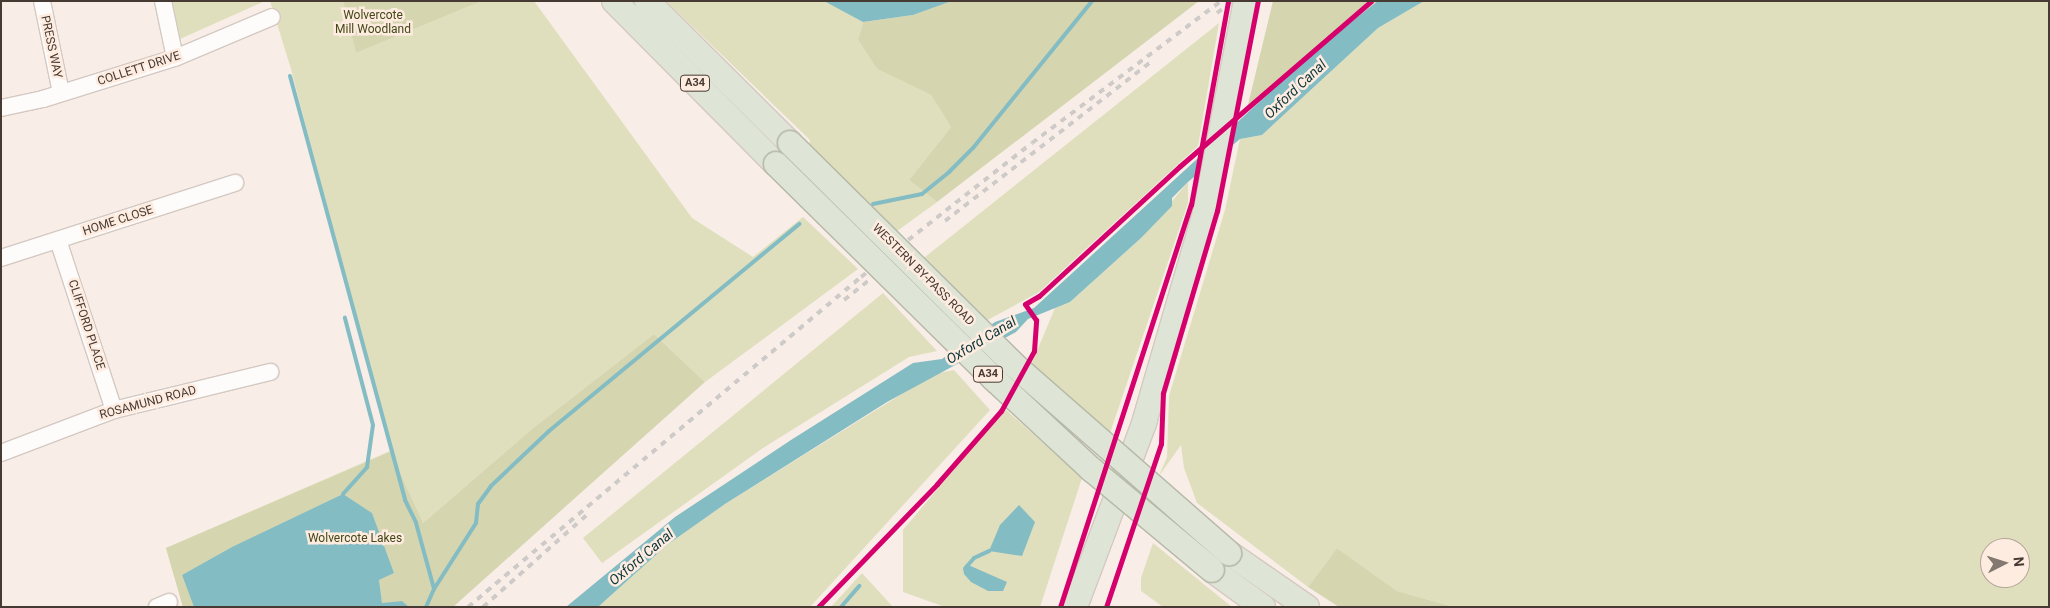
<!DOCTYPE html>
<style>
body{margin:0}
#map{position:relative;width:2050px;height:608px;overflow:hidden;background:#f8ede7;font-family:Roboto,sans-serif}
div>[style]{position:absolute}
.green>*{inset:0;background:#dfdfbd}
.forest>*{inset:0;background:#d5d5b0}
.water>*{inset:0;background:#84bcc4}
.stream>*{height:4px;margin:-2px;padding:0 2px;transform-origin:2px;border-radius:2px;background:#84bcc4}
.roads{filter:drop-shadow(1px 0 #d4c9c2) drop-shadow(-1px 0 #d4c9c2) drop-shadow(0 1px #d4c9c2) drop-shadow(0 -1px #d4c9c2)}
.minor>*{height:16px;margin:-8px;padding:0 8px;transform-origin:8px;border-radius:8px;background:#fefcfb}
.highway>*{height:24px;margin:-12px;padding:0 12px;transform-origin:12px;border-radius:12px;background:#dee4d6}
.rail>*{height:4px;margin-top:-2px;transform-origin:0;background:repeating-linear-gradient(90deg,#cecac8 0 6px,transparent 0 12px)}
.bridges{filter:drop-shadow(1px 0 #b5b8a7) drop-shadow(-1px 0 #b5b8a7) drop-shadow(0 1px #b5b8a7) drop-shadow(0 -1px #b5b8a7)}
.highway-bridge>*{height:24px;margin:-12px;padding:0 12px;transform-origin:12px;border-radius:12px;background:#dee4d6}
.cycleway>*{height:5px;margin:-2.5px;padding:0 2.5px;transform-origin:2.5px;border-radius:2.5px;background:#d6006c}
span{translate:-50% -50%;white-space:nowrap;text-align:center;line-height:1.15;-webkit-text-stroke:5px #ffece0;paint-order:stroke}
.shield-label span{padding:1px 4px;background:#ffece0;border:1px solid;border-radius:4px;-webkit-text-stroke-width:0}
.shield-label{font-size:11px;color:#463a32;font-weight:700}
.park-label{font-size:12px;color:#424818}
.street-label{font-size:12px;color:#463a32}
.water-label{font-size:14px;color:#0b353b;font-style:italic}
.frame{position:absolute;inset:0;border:2px solid #463a32;pointer-events:none}
.north{position:absolute;left:1980px;top:538px;width:50px;height:50px;box-sizing:border-box;background:#ffece0;border:1px solid #b5a59a;border-radius:50%;rotate:85deg;font-size:14px;font-weight:700;line-height:20px;text-align:center;color:#463a32}
.north::after{content:'';display:block;margin:auto;width:18px;height:22px;background:#847971;clip-path:polygon(50% 0,100% 100%,50% 72%,0 100%)}
</style>
<div id="map">
<div class="green">
<i style="clip-path:polygon(172px 1px,265px 1px,180px 39px)"></i>
<i style="clip-path:polygon(270px 1px,343px 1px,356px 53px,482px 1px,534px 1px,692px 218px,753px 257px,803px 217px,858px 269px,705px 382px,654px 334px,532px 429px,423px 523px,456px 604px,453px 607px,183px 607px,166px 548px,390px 451px,291px 69px)"></i>
<i style="clip-path:polygon(666px 1px,825px 1px,863px 22px,858px 40px,877px 69px,931px 95px,951px 127px,909px 180px,937px 202px,893px 234px,809px 150px,810px 140px)"></i>
<i style="clip-path:polygon(evenodd,2049px 1px,2049px 607px,1454px 607px,1397px 591px,1337px 548px,1308px 587px,1197px 503px,1184px 468px,1181px 445px,1159px 476px,1167px 457px,1169px 396px,1225px 210px,1240px 139px,1262px 135px,1378px 28px,1422px 2px,2049px 1px,1990px 548px,2020px 548px,2020px 578px,1990px 578px,1990px 548px)"></i>
<i style="clip-path:polygon(1219px 23px,1198px 146px,1039px 292px,982px 323px,920px 261px)"></i>
<i style="clip-path:polygon(1188px 182px,1188px 203px,1108px 439px,1029px 370px,1055px 308px,1070px 302px,1141px 238px)"></i>
<i style="clip-path:polygon(883px 293px,937px 351px,909px 357px,763px 448px,602px 563px,583px 538px)"></i>
<i style="clip-path:polygon(954px 370px,990px 410px,810px 607px,598px 607px,667px 545px,725px 504px,934px 374px)"></i>
<i style="clip-path:polygon(1005px 409px,1082px 478px,1040px 607px,945px 607px,903px 592px,903px 530px)"></i>
<i style="clip-path:polygon(1153px 543px,1232px 607px,1163px 607px,1141px 591px,1141px 578px)"></i>
<i style="clip-path:polygon(862px 573px,893px 607px,831px 607px)"></i>
</div>
<div class="forest">
<i style="clip-path:polygon(343px 1px,482px 1px,356px 53px)"></i>
<i style="clip-path:polygon(952px 1px,1199px 1px,937px 202px,909px 180px,951px 127px,931px 95px,877px 69px,858px 40px,863px 22px,913px 15px)"></i>
<i style="clip-path:polygon(1273px 1px,1378px 1px,1324px 43px,1246px 113px)"></i>
<i style="clip-path:polygon(654px 334px,705px 382px,453px 607px,409px 607px,402px 601px,382px 603px,379px 580px,394px 573px,372px 513px,343px 494px,232px 547px,182px 575px,194px 607px,183px 607px,166px 548px,390px 452px,423px 523px,532px 429px)"></i>
<i style="clip-path:polygon(1337px 548px,1397px 591px,1454px 607px,1339px 607px,1308px 587px)"></i>
</div>
<div class="water">
<i style="clip-path:polygon(824px 1px,952px 1px,913px 15px,863px 22px)"></i>
<i style="clip-path:polygon(1378px 1px,1424px 1px,1378px 28px,1262px 135px,1240px 139px,1188px 182px,1172px 198px,1172px 206px,1141px 238px,1070px 302px,1028px 319px,1016px 332px,887px 402px,725px 504px,667px 545px,598px 607px,566px 607px,675px 517px,791px 440px,913px 363px,942px 359px,995px 322px,1034px 308px,1324px 43px)"></i>
<i style="clip-path:polygon(343px 494px,372px 513px,394px 573px,379px 580px,382px 603px,402px 601px,409px 607px,194px 607px,182px 575px,232px 547px)"></i>
<i style="clip-path:polygon(1019px 505px,1035px 522px,1022px 556px,989px 551px,1000px 525px)"></i>
<i style="clip-path:polygon(966px 564px,1007px 582px,1003px 591px,988px 591px,971px 582px,964px 574px,963px 568px)"></i>
</div>
<div class="stream">
<i style="left:290px;top:76px;width:439px;rotate:74.8deg"></i>
<i style="left:405px;top:500px;width:25px;rotate:64deg"></i>
<i style="left:416px;top:523px;width:68px;rotate:74.7deg"></i>
<i style="left:434px;top:589px;width:20px;rotate:114deg"></i>
<i style="left:873px;top:204px;width:50px;rotate:-11.5deg"></i>
<i style="left:922px;top:194px;width:35px;rotate:-39deg"></i>
<i style="left:949px;top:172px;width:34px;rotate:-45deg"></i>
<i style="left:973px;top:148px;width:189px;rotate:-51deg"></i>
<i style="left:343px;top:494px;width:36px;rotate:-48deg"></i>
<i style="left:367px;top:467px;width:42px;rotate:-81.9deg"></i>
<i style="left:373px;top:425px;width:111px;rotate:-104.7deg"></i>
<i style="left:968px;top:565px;width:9px;rotate:-49deg"></i>
<i style="left:974px;top:558px;width:17px;rotate:-25deg"></i>
<i style="left:434px;top:589px;width:78px;rotate:-57.5deg"></i>
<i style="left:476px;top:523px;width:19px;rotate:-84deg"></i>
<i style="left:478px;top:504px;width:22px;rotate:-54deg"></i>
<i style="left:491px;top:486px;width:80px;rotate:-43.5deg"></i>
<i style="left:549px;top:431px;width:325px;rotate:-39.6deg"></i>
<i style="left:841px;top:607px;width:28px;rotate:-49deg"></i>
</div>
<div class="roads">
<div class="minor">
<i style="left:42px;top:1px;width:94px;rotate:78.3deg"></i>
<i style="left:163px;top:1px;width:58px;rotate:78.1deg"></i>
<i style="left:1px;top:108px;width:43px;rotate:-12.1deg"></i>
<i style="left:43px;top:99px;width:138px;rotate:-17.3deg"></i>
<i style="left:175px;top:58px;width:105px;rotate:-22.9deg"></i>
<i style="left:58px;top:240px;width:179px;rotate:71.8deg"></i>
<i style="left:1px;top:258px;width:246px;rotate:-17.8deg"></i>
<i style="left:1px;top:453px;width:121px;rotate:-20.8deg"></i>
<i style="left:114px;top:410px;width:161px;rotate:-13.7deg"></i>
<i style="left:157px;top:607px;width:13px;rotate:-23deg"></i>
</div>
<div class="highway">
<i style="left:614px;top:1px;width:230px;rotate:45.2deg"></i>
<i style="left:647px;top:1px;width:202px;rotate:44.8deg"></i>
<i style="left:1229px;top:553px;width:95px;rotate:34.7deg"></i>
<i style="left:1212px;top:570px;width:63px;rotate:36deg"></i>
<i style="left:1075px;top:607px;width:197px;rotate:-69.4deg"></i>
<i style="left:1144px;top:423px;width:222px;rotate:-73.8deg"></i>
<i style="left:1206px;top:210px;width:213px;rotate:-79.2deg"></i>
</div>
</div>
<div class="rail">
<i style="left:1217px;top:13px;width:20px;rotate:-37deg"></i>
<i style="left:945px;top:221px;width:260px;rotate:-37.7deg"></i>
<i style="left:844px;top:300px;width:73px;rotate:-38.3deg"></i>
<i style="left:468px;top:607px;width:513px;rotate:-40.02deg"></i>
<i style="left:861px;top:277px;width:217px;rotate:-38.1deg"></i>
<i style="left:1032px;top:143px;width:236px;rotate:-36.9deg"></i>
<i style="left:483px;top:607px;width:144px;rotate:-41.6deg"></i>
</div>
<div class="bridges">
<div class="highway-bridge">
<i style="left:790px;top:143px;width:315px;rotate:44.7deg"></i>
<i style="left:1014px;top:365px;width:286px;rotate:41.2deg"></i>
<i style="left:776px;top:164px;width:308px;rotate:44.6deg"></i>
<i style="left:995px;top:380px;width:132px;rotate:42.9deg"></i>
<i style="left:1092px;top:470px;width:156px;rotate:39.8deg"></i>
</div>
</div>
<div class="cycleway">
<i style="left:818px;top:607px;width:171px;rotate:-45.9deg"></i>
<i style="left:937px;top:484px;width:97px;rotate:-48.8deg"></i>
<i style="left:1001px;top:411px;width:68px;rotate:-61.2deg"></i>
<i style="left:1034px;top:351px;width:31px;rotate:-86deg"></i>
<i style="left:1036px;top:320px;width:19px;rotate:-125deg"></i>
<i style="left:1025px;top:304px;width:16px;rotate:-30deg"></i>
<i style="left:1039px;top:296px;width:192px;rotate:-42.7deg"></i>
<i style="left:1180px;top:166px;width:252px;rotate:-40.8deg"></i>
<i style="left:1060px;top:607px;width:423px;rotate:-72deg"></i>
<i style="left:1191px;top:205px;width:207px;rotate:-79.7deg"></i>
<i style="left:1106px;top:607px;width:172px;rotate:-71.4deg"></i>
<i style="left:1161px;top:444px;width:51px;rotate:-87.8deg"></i>
<i style="left:1163px;top:393px;width:190px;rotate:-73.5deg"></i>
<i style="left:1217px;top:211px;width:214px;rotate:-79deg"></i>
</div>
<div class="shield-label">
<span style="left:695px;top:83px">A34</span>
<span style="left:988px;top:374px">A34</span>
</div>
<div class="park-label">
<span style="left:373px;top:23px">Wolvercote<br>Mill Woodland</span>
<span style="left:355px;top:539px">Wolvercote Lakes</span>
</div>
<div class="street-label">
<span style="left:51px;top:47px;rotate:78deg">PRESS WAY</span>
<span style="left:139px;top:69px;rotate:-18deg">COLLETT DRIVE</span>
<span style="left:118px;top:221px;rotate:-18deg">HOME CLOSE</span>
<span style="left:923px;top:275px;rotate:45deg">WESTERN BY-PASS ROAD</span>
<span style="left:86px;top:325px;rotate:72deg">CLIFFORD PLACE</span>
<span style="left:148px;top:403px;rotate:-15deg">ROSAMUND ROAD</span>
</div>
<div class="water-label">
<span style="left:1295px;top:89px;rotate:-43deg">Oxford Canal</span>
<span style="left:981px;top:340px;rotate:-31deg">Oxford Canal</span>
<span style="left:641px;top:557px;rotate:-40deg">Oxford Canal</span>
</div>
<div class="frame"></div>
<div class="north">N</div>
</div>
